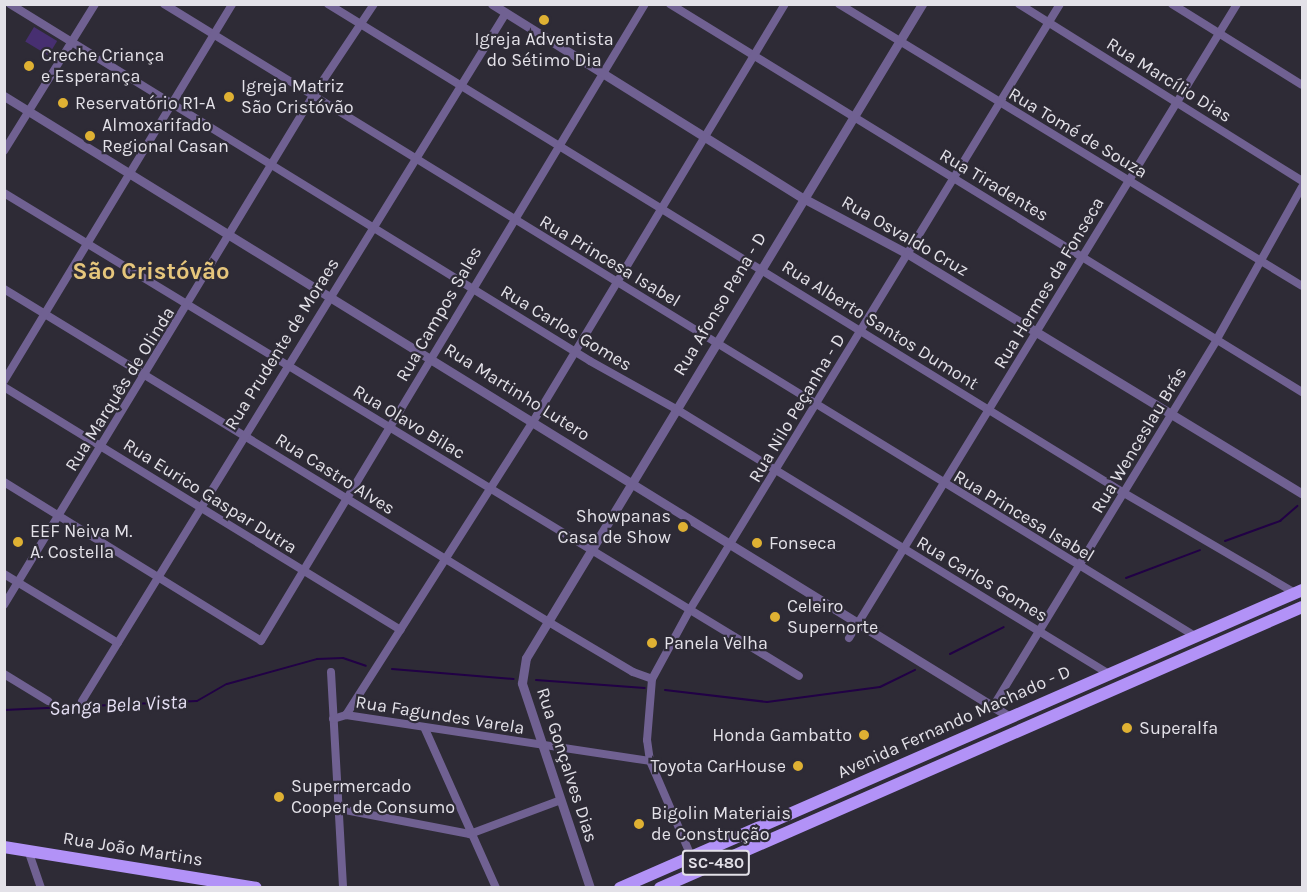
<!DOCTYPE html>
<meta charset="utf-8">
<style>
body{margin:0}
#map{position:relative;width:1307px;height:892px;overflow:hidden;background:#2e2b36;font-family:Karla,sans-serif}
div>[style]{position:absolute}
.green>*{inset:0;background:#472f71;transform-origin:0 0}
.stream>*{height:2px;margin:-1px;padding:0 1px;transform-origin:1px;border-radius:1px;background:#210145}
.minor>*{height:8px;margin:-4px;padding:0 4px;transform-origin:4px;border-radius:4px;background:#706192}
.tertiary>*{height:9px;margin:-4.5px;padding:0 4.5px;transform-origin:4.5px;border-radius:4.5px;background:#706192}
.primary>*{height:12px;margin:-6px;padding:0 6px;transform-origin:6px;border-radius:6px;background:#b292f7}
.dots>*{width:16px;height:16px;translate:-50% -50%;box-sizing:border-box;border:3px solid #2e2b36;border-radius:50%}
span{translate:-50% -50%;white-space:nowrap;text-align:center;line-height:1.15;-webkit-text-stroke:4.5px #2e2b36;paint-order:stroke}
.shield-label span{padding:2px 4px;background:#2e2b36;border:2px solid;border-radius:4px;-webkit-text-stroke-width:0}
.shield-label{font-size:16px;color:#e3e1e8;font-weight:700}
.poi-label{font-size:18px;color:#e3e1e8}
.left{translate:0 -50%;text-align:left}
.right{translate:-100% -50%;text-align:right}
.street-label{font-size:18px;color:#e3e1e8}
.water-label{font-size:20px;color:#e5dff4;font-style:italic}
.district-label{font-size:24px;color:#e6c67c;font-weight:700}
.frame{position:absolute;inset:0;border:6px solid #e3e1e8;pointer-events:none}
</style>
<div id="map">
<div class="green">
<i style="left:34px;top:27px;width:27px;height:17px;rotate:31deg"></i>
</div>
<div class="stream">
<i style="left:1225px;top:541px;width:59px;rotate:-20deg"></i>
<i style="left:1280px;top:521px;width:23px;rotate:-41deg"></i>
<i style="left:1126px;top:578px;width:79px;rotate:-20.7deg"></i>
<i style="left:950px;top:654px;width:60px;rotate:-26.6deg"></i>
<i style="left:392px;top:669px;width:122px;rotate:4.7deg"></i>
<i style="left:536px;top:680px;width:109px;rotate:4.2deg"></i>
<i style="left:665px;top:690px;width:103px;rotate:6.7deg"></i>
<i style="left:767px;top:702px;width:114px;rotate:-7.6deg"></i>
<i style="left:880px;top:687px;width:39px;rotate:-26deg"></i>
<i style="left:4px;top:710px;width:193px;rotate:-2.7deg"></i>
<i style="left:197px;top:701px;width:34px;rotate:-30deg"></i>
<i style="left:227px;top:684px;width:93px;rotate:-15.5deg"></i>
<i style="left:317px;top:659px;width:26px;rotate:-2deg"></i>
<i style="left:343px;top:658px;width:24px;rotate:19deg"></i>
</div>
<div class="minor">
<i style="left:10px;top:4px;width:681px;rotate:31.61deg"></i>
<i style="left:590px;top:361px;width:98px;rotate:29.2deg"></i>
<i style="left:676px;top:409px;width:508px;rotate:31.47deg"></i>
<i style="left:164px;top:4px;width:1209px;rotate:31.51deg"></i>
<i style="left:328px;top:4px;width:934px;rotate:31.56deg"></i>
<i style="left:1124px;top:493px;width:198px;rotate:30.3deg"></i>
<i style="left:670px;top:4px;width:742px;rotate:31.55deg"></i>
<i style="left:839px;top:4px;width:542px;rotate:31.34deg"></i>
<i style="left:1019px;top:4px;width:334px;rotate:32deg"></i>
<i style="left:1172px;top:4px;width:153px;rotate:31.9deg"></i>
<i style="left:4px;top:151px;width:173px;rotate:-58.2deg"></i>
<i style="left:4px;top:193px;width:930px;rotate:31.28deg"></i>
<i style="left:4px;top:289px;width:636px;rotate:31.44deg"></i>
<i style="left:547px;top:621px;width:100px;rotate:30.7deg"></i>
<i style="left:633px;top:672px;width:20px;rotate:20deg"></i>
<i style="left:4px;top:381px;width:441px;rotate:-58.8deg"></i>
<i style="left:4px;top:387px;width:465px;rotate:31.5deg"></i>
<i style="left:4px;top:482px;width:302px;rotate:31.7deg"></i>
<i style="left:261px;top:641px;width:744px;rotate:-58.92deg"></i>
<i style="left:4px;top:574px;width:133px;rotate:31.2deg"></i>
<i style="left:4px;top:605px;width:598px;rotate:-58.76deg"></i>
<i style="left:314px;top:94px;width:108px;rotate:-56.3deg"></i>
<i style="left:849px;top:638px;width:743px;rotate:-58.53deg"></i>
<i style="left:331px;top:672px;width:216px;rotate:86.8deg"></i>
<i style="left:4px;top:674px;width:52px;rotate:31.5deg"></i>
<i style="left:82px;top:701px;width:808px;rotate:-58.36deg"></i>
<i style="left:994px;top:705px;width:429px;rotate:-58.6deg"></i>
<i style="left:1217px;top:339px;width:174px;rotate:-60.8deg"></i>
<i style="left:346px;top:715px;width:356px;rotate:-57.5deg"></i>
<i style="left:537px;top:415px;width:480px;rotate:-58.9deg"></i>
<i style="left:333px;top:719px;width:14px;rotate:-17deg"></i>
<i style="left:346px;top:715px;width:307px;rotate:8.6deg"></i>
<i style="left:425px;top:729px;width:174px;rotate:65.9deg"></i>
<i style="left:340px;top:809px;width:132px;rotate:10.9deg"></i>
<i style="left:470px;top:834px;width:97px;rotate:-20.5deg"></i>
<i style="left:28px;top:850px;width:40px;rotate:71.1deg"></i>
<i style="left:691px;top:856px;width:103px;rotate:-113.3deg"></i>
<i style="left:650px;top:761px;width:21px;rotate:-98deg"></i>
<i style="left:647px;top:740px;width:61px;rotate:-85.3deg"></i>
<i style="left:652px;top:679px;width:77px;rotate:-61.4deg"></i>
<i style="left:689px;top:611px;width:711px;rotate:-58.57deg"></i>
</div>
<div class="tertiary">
<i style="left:492px;top:4px;width:367px;rotate:32deg"></i>
<i style="left:803px;top:198px;width:119px;rotate:28.1deg"></i>
<i style="left:908px;top:254px;width:461px;rotate:31.3deg"></i>
<i style="left:4px;top:96px;width:1182px;rotate:31.69deg"></i>
<i style="left:590px;top:888px;width:216px;rotate:-108.4deg"></i>
<i style="left:522px;top:683px;width:25px;rotate:-81deg"></i>
<i style="left:526px;top:658px;width:765px;rotate:-58.8deg"></i>
</div>
<div class="primary">
<i style="left:4px;top:847px;width:255px;rotate:9.2deg"></i>
<i style="left:620px;top:888px;width:744px;rotate:-23.6deg"></i>
<i style="left:660px;top:888px;width:701px;rotate:-23.64deg"></i>
</div>
<div class="dots">
<i style="left:544px;top:20px;background:#dfb133"></i>
<i style="left:29px;top:66px;background:#dfb133"></i>
<i style="left:229px;top:97px;background:#dfb133"></i>
<i style="left:63px;top:103px;background:#dfb133"></i>
<i style="left:90px;top:136px;background:#dfb133"></i>
<i style="left:683px;top:527px;background:#dfb133"></i>
<i style="left:18px;top:542px;background:#dfb133"></i>
<i style="left:757px;top:543px;background:#dfb133"></i>
<i style="left:775px;top:617px;background:#dfb133"></i>
<i style="left:652px;top:643px;background:#dfb133"></i>
<i style="left:1127px;top:728px;background:#dfb133"></i>
<i style="left:864px;top:735px;background:#dfb133"></i>
<i style="left:798px;top:766px;background:#dfb133"></i>
<i style="left:279px;top:797px;background:#dfb133"></i>
<i style="left:639px;top:824px;background:#dfb133"></i>
</div>
<div class="shield-label">
<span style="left:716px;top:863px">SC-480</span>
</div>
<div class="poi-label">
<span style="left:544px;top:50px">Igreja Adventista<br>do Sétimo Dia</span>
<span class="left" style="left:41px;top:66px">Creche Criança<br>e Esperança</span>
<span class="left" style="left:241px;top:97px">Igreja Matriz<br>São Cristóvão</span>
<span class="left" style="left:75px;top:103px">Reservatório R1-A</span>
<span class="left" style="left:102px;top:136px">Almoxarifado<br>Regional Casan</span>
<span class="right" style="left:671px;top:527px">Showpanas<br>Casa de Show</span>
<span class="left" style="left:30px;top:542px">EEF Neiva M.<br>A. Costella</span>
<span class="left" style="left:769px;top:543px">Fonseca</span>
<span class="left" style="left:787px;top:617px">Celeiro<br>Supernorte</span>
<span class="left" style="left:664px;top:643px">Panela Velha</span>
<span class="left" style="left:1139px;top:728px">Superalfa</span>
<span class="right" style="left:852px;top:735px">Honda Gambatto</span>
<span class="right" style="left:786px;top:766px">Toyota CarHouse</span>
<span class="left" style="left:291px;top:797px">Supermercado<br>Cooper de Consumo</span>
<span class="left" style="left:651px;top:824px">Bigolin Materiais<br>de Construção</span>
</div>
<div class="street-label">
<span style="left:1169px;top:80px;rotate:32deg">Rua Marcílio Dias</span>
<span style="left:1078px;top:133px;rotate:31deg">Rua Tomé de Souza</span>
<span style="left:994px;top:185px;rotate:31deg">Rua Tiradentes</span>
<span style="left:905px;top:236px;rotate:30deg">Rua Osvaldo Cruz</span>
<span style="left:610px;top:261px;rotate:31deg">Rua Princesa Isabel</span>
<span style="left:1049px;top:283px;rotate:-59deg">Rua Hermes da Fonseca</span>
<span style="left:720px;top:304px;rotate:-59deg">Rua Afonso Pena - D</span>
<span style="left:439px;top:314px;rotate:-60deg">Rua Campos Sales</span>
<span style="left:880px;top:325px;rotate:32deg">Rua Alberto Santos Dumont</span>
<span style="left:566px;top:328px;rotate:31deg">Rua Carlos Gomes</span>
<span style="left:282px;top:344px;rotate:-58deg">Rua Prudente de Moraes</span>
<span style="left:120px;top:389px;rotate:-58deg">Rua Marquês de Olinda</span>
<span style="left:517px;top:392px;rotate:32deg">Rua Martinho Lutero</span>
<span style="left:797px;top:408px;rotate:-59deg">Rua Nilo Peçanha - D</span>
<span style="left:409px;top:422px;rotate:31deg">Rua Olavo Bilac</span>
<span style="left:1139px;top:440px;rotate:-59deg">Rua Wenceslau Brás</span>
<span style="left:335px;top:474px;rotate:32deg">Rua Castro Alves</span>
<span style="left:210px;top:496px;rotate:32deg">Rua Eurico Gaspar Dutra</span>
<span style="left:1024px;top:516px;rotate:31deg">Rua Princesa Isabel</span>
<span style="left:982px;top:579px;rotate:31deg">Rua Carlos Gomes</span>
<span style="left:440px;top:715px;rotate:9deg">Rua Fagundes Varela</span>
<span style="left:954px;top:722px;rotate:-24deg">Avenida Fernando Machado - D</span>
<span style="left:567px;top:765px;rotate:72deg">Rua Gonçalves Dias</span>
<span style="left:133px;top:849px;rotate:9deg">Rua João Martins</span>
</div>
<div class="water-label">
<span style="left:118px;top:705px;rotate:-3deg">Sanga Bela Vista</span>
</div>
<div class="district-label">
<span style="left:151px;top:272px">São Cristóvão</span>
</div>
<div class="frame"></div>
</div>
